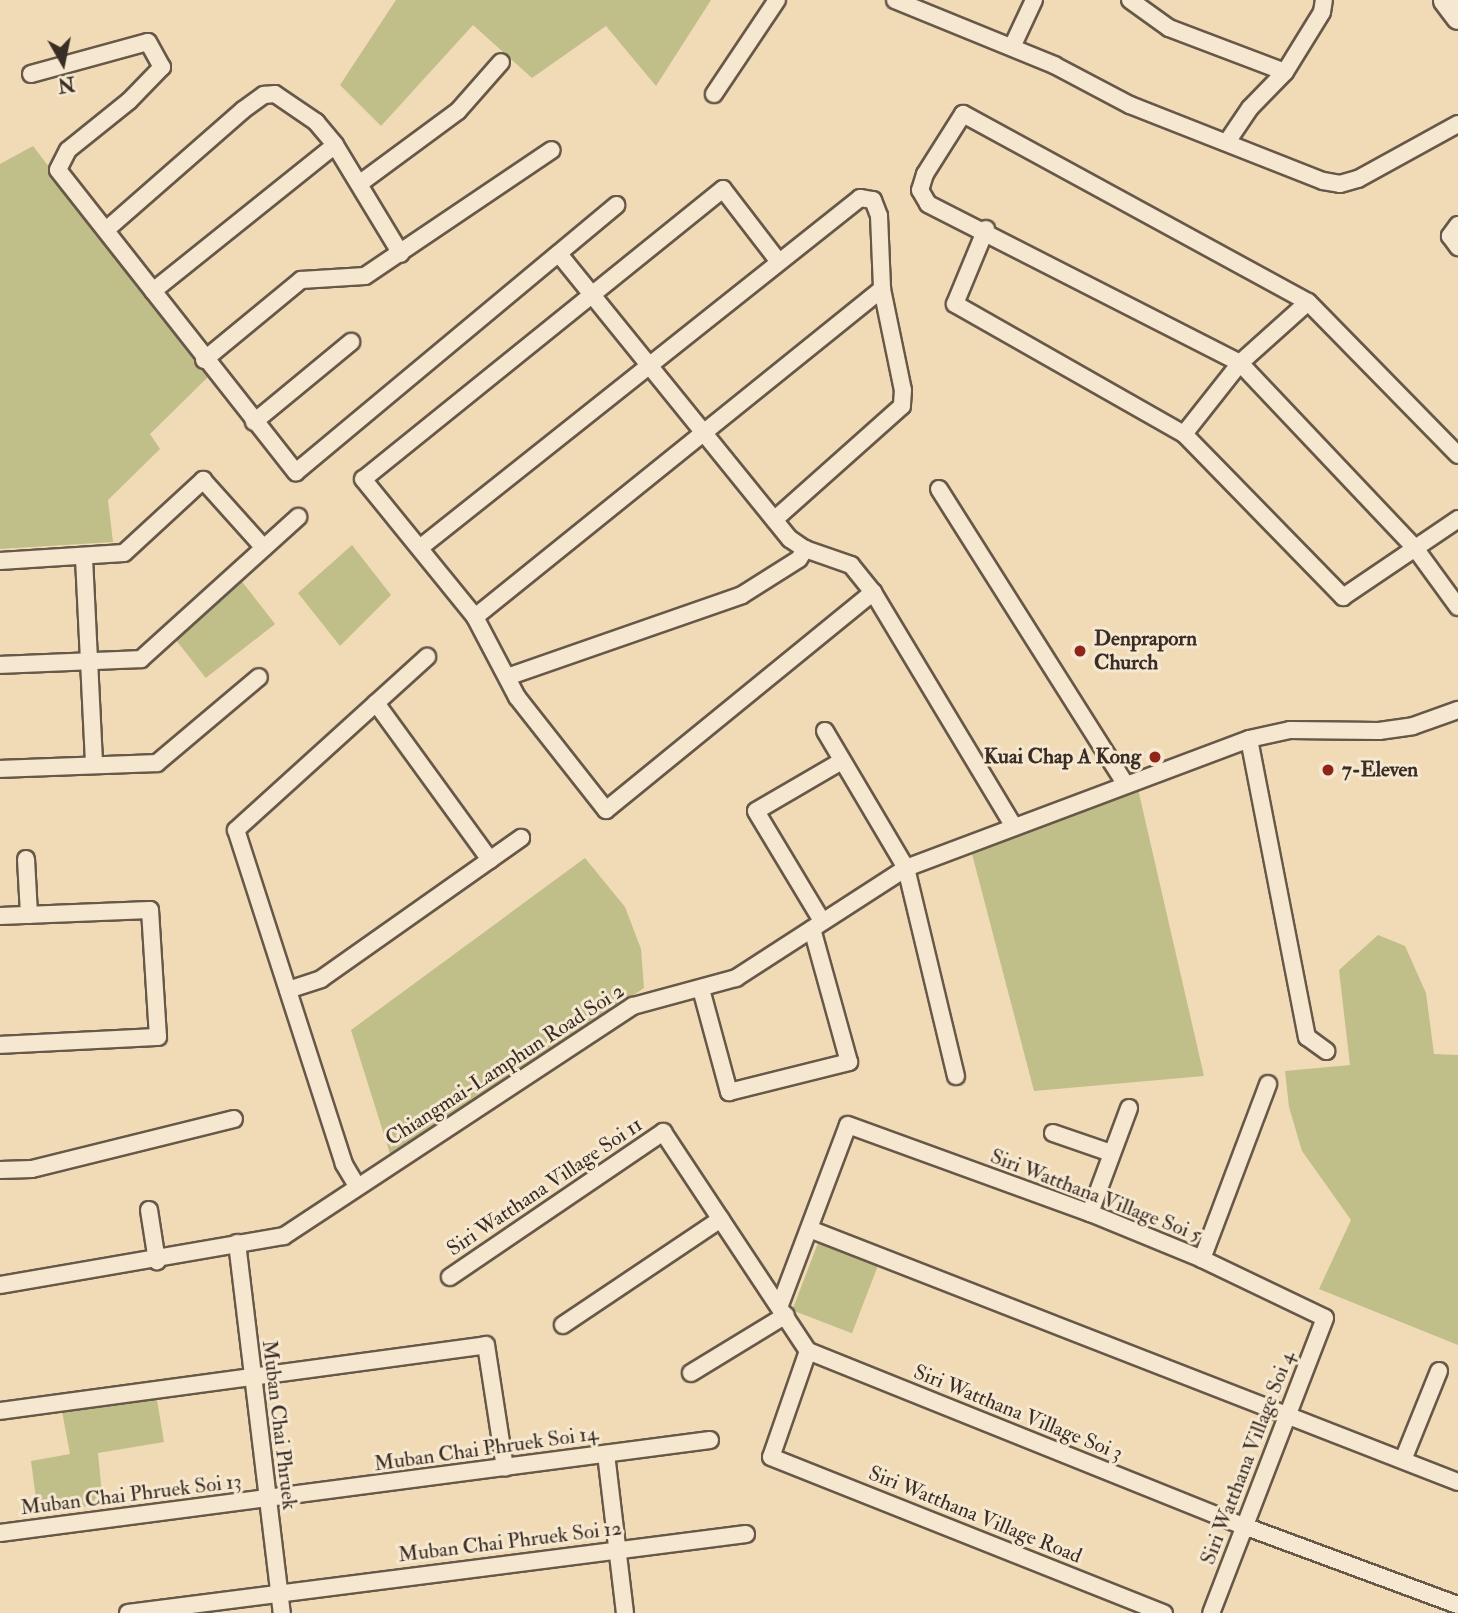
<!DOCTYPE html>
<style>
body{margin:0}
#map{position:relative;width:1458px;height:1613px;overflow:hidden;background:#f1dbb6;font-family:"IM FELL Double Pica",serif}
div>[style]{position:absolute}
.green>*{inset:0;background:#c0be89;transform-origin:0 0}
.roads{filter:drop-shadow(2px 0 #675849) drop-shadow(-2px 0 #675849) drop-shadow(0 2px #675849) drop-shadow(0 -2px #675849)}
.minor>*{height:16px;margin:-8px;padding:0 8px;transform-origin:8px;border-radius:8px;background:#f6e8d0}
.secondary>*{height:23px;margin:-11.5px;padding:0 11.5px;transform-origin:11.5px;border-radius:11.5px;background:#f6e8d0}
.dots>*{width:19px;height:19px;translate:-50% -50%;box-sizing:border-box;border:4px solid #f6e8d0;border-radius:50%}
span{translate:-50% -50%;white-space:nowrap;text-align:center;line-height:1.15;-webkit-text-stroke:6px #f6e8d0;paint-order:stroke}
.poi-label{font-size:21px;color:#392d25;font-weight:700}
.left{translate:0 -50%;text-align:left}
.right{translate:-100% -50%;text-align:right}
.street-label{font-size:21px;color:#392d25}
.north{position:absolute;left:28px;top:28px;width:70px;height:70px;-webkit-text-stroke:5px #f6e8d0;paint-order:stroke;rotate:171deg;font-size:19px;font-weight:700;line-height:28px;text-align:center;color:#392d25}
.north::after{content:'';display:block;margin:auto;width:24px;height:32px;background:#392d25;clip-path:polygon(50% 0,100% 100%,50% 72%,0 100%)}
</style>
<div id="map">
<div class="green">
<i style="clip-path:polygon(396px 0,711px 0,656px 86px,606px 26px,532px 78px,473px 25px,381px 126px,340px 85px)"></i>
<i style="clip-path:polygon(33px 146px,209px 376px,150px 434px,160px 449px,108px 500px,113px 542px,0 549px,0 164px)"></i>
<i style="clip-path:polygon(352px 545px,391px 595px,340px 646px,298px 593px)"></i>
<i style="left:240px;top:579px;width:57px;height:88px;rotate:52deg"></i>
<i style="clip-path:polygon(1138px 789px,1204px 1076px,1034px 1091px,971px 850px)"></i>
<i style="clip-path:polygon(585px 858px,625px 907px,641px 949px,644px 988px,391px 1157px,351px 1030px)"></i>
<i style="clip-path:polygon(1378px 935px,1405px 946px,1426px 993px,1434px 1054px,1458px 1055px,1458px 1345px,1319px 1289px,1351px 1220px,1302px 1151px,1289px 1107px,1285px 1071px,1350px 1065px,1339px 970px)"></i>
<i style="left:818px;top:1243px;width:64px;height:72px;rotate:21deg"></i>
<i style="clip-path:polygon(156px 1394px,164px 1442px,98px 1453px,103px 1504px,38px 1514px,31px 1461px,70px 1454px,61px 1406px)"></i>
</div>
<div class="roads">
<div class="minor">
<i style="left:895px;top:0;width:172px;rotate:22.2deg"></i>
<i style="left:1054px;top:65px;width:86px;rotate:27.8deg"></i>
<i style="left:1130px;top:105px;width:207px;rotate:21.5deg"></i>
<i style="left:1323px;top:181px;width:17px;rotate:10deg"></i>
<i style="left:1340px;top:184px;width:19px;rotate:-16deg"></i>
<i style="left:1358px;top:179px;width:114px;rotate:-28.8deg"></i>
<i style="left:1130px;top:0;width:48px;rotate:35.7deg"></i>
<i style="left:1169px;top:28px;width:124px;rotate:20.8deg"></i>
<i style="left:1012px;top:47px;width:52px;rotate:-64.9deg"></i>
<i style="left:31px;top:74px;width:121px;rotate:-15.3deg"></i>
<i style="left:148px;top:42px;width:29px;rotate:61deg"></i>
<i style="left:162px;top:67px;width:47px;rotate:134.1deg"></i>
<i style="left:129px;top:101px;width:78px;rotate:141.2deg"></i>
<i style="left:68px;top:150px;width:22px;rotate:117deg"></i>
<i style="left:58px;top:170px;width:385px;rotate:51.8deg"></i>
<i style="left:296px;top:472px;width:417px;rotate:-39.8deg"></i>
<i style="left:714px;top:94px;width:113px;rotate:-56.2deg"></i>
<i style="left:1227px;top:142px;width:41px;rotate:-55.9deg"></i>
<i style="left:1250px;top:108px;width:50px;rotate:-45.8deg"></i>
<i style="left:1285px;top:72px;width:70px;rotate:-58.3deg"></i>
<i style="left:1322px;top:12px;width:12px;rotate:-81deg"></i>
<i style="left:359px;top:184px;width:123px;rotate:-36.4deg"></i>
<i style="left:458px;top:111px;width:65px;rotate:-48.7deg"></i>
<i style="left:1458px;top:225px;width:14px;rotate:126deg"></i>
<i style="left:1450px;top:236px;width:14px;rotate:54deg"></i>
<i style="left:986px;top:229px;width:81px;rotate:112.5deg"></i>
<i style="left:955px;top:304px;width:263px;rotate:29.6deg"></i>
<i style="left:1184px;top:434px;width:228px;rotate:45.7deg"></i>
<i style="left:1343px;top:597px;width:139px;rotate:-34.1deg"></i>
<i style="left:106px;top:230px;width:182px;rotate:-41.2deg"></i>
<i style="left:243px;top:110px;width:26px;rotate:-36deg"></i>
<i style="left:264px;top:95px;width:11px;rotate:-5deg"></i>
<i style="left:275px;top:94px;width:50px;rotate:34.3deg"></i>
<i style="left:316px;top:122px;width:30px;rotate:50deg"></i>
<i style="left:335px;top:145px;width:127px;rotate:58.8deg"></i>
<i style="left:559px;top:254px;width:367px;rotate:51deg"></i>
<i style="left:790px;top:539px;width:18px;rotate:34deg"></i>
<i style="left:805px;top:549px;width:49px;rotate:19.2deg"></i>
<i style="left:851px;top:565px;width:35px;rotate:51deg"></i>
<i style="left:873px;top:592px;width:274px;rotate:59deg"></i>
<i style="left:779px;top:262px;width:92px;rotate:-127.5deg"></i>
<i style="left:723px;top:189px;width:462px;rotate:141.1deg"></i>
<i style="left:363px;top:479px;width:178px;rotate:50.9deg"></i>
<i style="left:475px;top:617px;width:90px;rotate:62.3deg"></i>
<i style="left:517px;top:697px;width:144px;rotate:51.8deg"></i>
<i style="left:606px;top:810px;width:345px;rotate:-39.2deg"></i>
<i style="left:153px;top:291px;width:233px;rotate:-38.7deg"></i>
<i style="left:204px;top:360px;width:126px;rotate:-39.5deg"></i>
<i style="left:301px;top:280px;width:64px;rotate:-3.6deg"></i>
<i style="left:365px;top:276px;width:225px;rotate:-34deg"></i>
<i style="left:254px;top:422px;width:126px;rotate:-39.5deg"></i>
<i style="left:1184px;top:434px;width:90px;rotate:-51.7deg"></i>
<i style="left:1240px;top:363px;width:91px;rotate:-41.9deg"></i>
<i style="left:1458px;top:455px;width:214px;rotate:-134.4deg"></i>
<i style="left:1308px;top:302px;width:393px;rotate:-151.4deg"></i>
<i style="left:963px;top:114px;width:71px;rotate:122.3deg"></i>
<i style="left:925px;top:174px;width:17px;rotate:107deg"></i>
<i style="left:920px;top:190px;width:16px;rotate:60deg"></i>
<i style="left:928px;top:204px;width:350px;rotate:27deg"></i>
<i style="left:1240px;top:363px;width:255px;rotate:46.6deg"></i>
<i style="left:1415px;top:548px;width:73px;rotate:53.9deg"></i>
<i style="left:939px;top:489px;width:348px;rotate:57.7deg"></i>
<i style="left:421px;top:547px;width:561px;rotate:-38.48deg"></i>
<i style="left:860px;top:198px;width:13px;rotate:9deg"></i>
<i style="left:873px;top:200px;width:17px;rotate:69deg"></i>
<i style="left:879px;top:216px;width:73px;rotate:87.6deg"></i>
<i style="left:882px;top:289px;width:103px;rotate:78.3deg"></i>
<i style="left:903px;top:390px;width:16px;rotate:94deg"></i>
<i style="left:902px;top:406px;width:171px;rotate:138.3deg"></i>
<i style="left:84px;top:558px;width:207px;rotate:87.2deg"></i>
<i style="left:0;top:561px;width:124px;rotate:-3.7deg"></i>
<i style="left:124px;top:553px;width:108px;rotate:-42.7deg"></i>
<i style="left:203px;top:480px;width:91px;rotate:48.1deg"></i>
<i style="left:475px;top:617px;width:523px;rotate:-38.87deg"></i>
<i style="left:0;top:665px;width:141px;rotate:-2.4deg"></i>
<i style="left:141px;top:659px;width:212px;rotate:-42.1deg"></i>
<i style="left:507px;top:677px;width:249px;rotate:-19.2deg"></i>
<i style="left:742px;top:595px;width:67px;rotate:-32.3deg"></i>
<i style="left:799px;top:559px;width:12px;rotate:-59deg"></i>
<i style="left:376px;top:703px;width:194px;rotate:54deg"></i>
<i style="left:825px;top:731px;width:159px;rotate:59.4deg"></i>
<i style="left:906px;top:868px;width:214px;rotate:76.5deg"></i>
<i style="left:1249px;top:739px;width:304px;rotate:79deg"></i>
<i style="left:1307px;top:1037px;width:24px;rotate:36deg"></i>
<i style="left:0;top:769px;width:157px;rotate:-2.2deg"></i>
<i style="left:157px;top:763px;width:133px;rotate:-40.1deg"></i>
<i style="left:26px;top:859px;width:56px;rotate:86.9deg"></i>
<i style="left:0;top:916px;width:150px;rotate:-2.3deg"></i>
<i style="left:150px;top:910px;width:127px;rotate:86.4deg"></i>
<i style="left:158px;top:1037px;width:158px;rotate:177.1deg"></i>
<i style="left:822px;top:921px;width:128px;rotate:-121deg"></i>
<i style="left:756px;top:811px;width:99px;rotate:-30.2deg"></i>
<i style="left:701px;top:989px;width:107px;rotate:74.8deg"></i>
<i style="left:729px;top:1092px;width:124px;rotate:-14deg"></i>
<i style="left:849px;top:1062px;width:138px;rotate:-105.5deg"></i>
<i style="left:288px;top:990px;width:35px;rotate:-18deg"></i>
<i style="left:321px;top:979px;width:245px;rotate:-35.2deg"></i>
<i style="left:1053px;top:1133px;width:61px;rotate:19deg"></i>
<i style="left:0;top:1170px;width:32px;rotate:-2deg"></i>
<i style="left:32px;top:1169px;width:208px;rotate:-13.9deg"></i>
<i style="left:357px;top:1186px;width:26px;rotate:-121deg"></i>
<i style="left:344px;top:1164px;width:351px;rotate:-107.9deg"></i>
<i style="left:236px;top:830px;width:258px;rotate:-42.2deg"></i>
<i style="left:149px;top:1210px;width:52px;rotate:81.1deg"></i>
<i style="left:1090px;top:1213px;width:112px;rotate:-69.6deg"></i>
<i style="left:812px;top:1230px;width:693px;rotate:21.31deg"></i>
<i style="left:237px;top:1243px;width:373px;rotate:83.1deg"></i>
<i style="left:1202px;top:1259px;width:187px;rotate:-69.3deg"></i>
<i style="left:450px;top:1277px;width:258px;rotate:-34.2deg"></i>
<i style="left:663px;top:1132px;width:263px;rotate:56.5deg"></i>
<i style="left:808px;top:1351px;width:470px;rotate:21.9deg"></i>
<i style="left:1244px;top:1526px;width:228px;rotate:20.3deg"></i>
<i style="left:0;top:1285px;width:288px;rotate:-9.8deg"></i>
<i style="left:284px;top:1236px;width:418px;rotate:-33.4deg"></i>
<i style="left:633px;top:1006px;width:107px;rotate:-15.2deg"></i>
<i style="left:736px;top:978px;width:202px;rotate:-32.9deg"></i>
<i style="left:906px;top:868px;width:366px;rotate:-20.6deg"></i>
<i style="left:1249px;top:739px;width:42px;rotate:-12.4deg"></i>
<i style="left:1290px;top:730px;width:89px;rotate:0.6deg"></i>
<i style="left:1379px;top:731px;width:34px;rotate:-8deg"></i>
<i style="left:1413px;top:726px;width:48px;rotate:-19.6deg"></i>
<i style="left:780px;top:1305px;width:192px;rotate:-69.3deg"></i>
<i style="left:848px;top:1125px;width:258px;rotate:20deg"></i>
<i style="left:1090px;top:1213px;width:121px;rotate:22.3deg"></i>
<i style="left:1202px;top:1259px;width:136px;rotate:25.6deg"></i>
<i style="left:1325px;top:1318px;width:316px;rotate:111.1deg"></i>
<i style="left:563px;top:1325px;width:190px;rotate:-33.9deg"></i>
<i style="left:808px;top:1351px;width:112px;rotate:109.2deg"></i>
<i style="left:771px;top:1457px;width:423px;rotate:21.7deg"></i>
<i style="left:691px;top:1373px;width:111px;rotate:-31.4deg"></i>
<i style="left:0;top:1411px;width:490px;rotate:-7.7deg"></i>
<i style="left:486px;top:1345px;width:124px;rotate:81.2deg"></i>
<i style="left:606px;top:1454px;width:160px;rotate:83.2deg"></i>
<i style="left:1403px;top:1460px;width:96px;rotate:-68deg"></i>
<i style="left:0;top:1533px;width:716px;rotate:-7.46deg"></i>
<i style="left:128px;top:1613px;width:623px;rotate:-7.28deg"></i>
</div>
<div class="secondary">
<i style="left:1445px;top:0;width:21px;rotate:53deg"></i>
</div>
</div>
<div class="dots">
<i style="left:1080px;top:651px;background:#8f2418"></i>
<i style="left:1155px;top:757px;background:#8f2418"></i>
<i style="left:1328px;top:770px;background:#8f2418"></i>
</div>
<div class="poi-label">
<span class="left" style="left:1094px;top:651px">Denpraporn<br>Church</span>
<span class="right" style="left:1141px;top:757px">Kuai Chap A Kong</span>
<span class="left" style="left:1342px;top:770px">7-Eleven</span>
</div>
<div class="street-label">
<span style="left:505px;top:1065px;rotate:-33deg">Chiangmai-Lamphun Road Soi 2</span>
<span style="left:545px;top:1187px;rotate:-34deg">Siri Watthana Village Soi 11</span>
<span style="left:1096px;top:1196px;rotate:21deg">Siri Watthana Village Soi 5</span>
<span style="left:1018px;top:1413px;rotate:22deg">Siri Watthana Village Soi 3</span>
<span style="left:279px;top:1425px;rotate:83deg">Muban Chai Phruek</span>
<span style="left:486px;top:1449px;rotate:-8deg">Muban Chai Phruek Soi 14</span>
<span style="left:1248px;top:1458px;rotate:-69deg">Siri Watthana Village Soi 4</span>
<span style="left:131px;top:1495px;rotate:-7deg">Muban Chai Phruek Soi 13</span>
<span style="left:975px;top:1515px;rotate:22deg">Siri Watthana Village Road</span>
<span style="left:510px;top:1542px;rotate:-7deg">Muban Chai Phruek Soi 12</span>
</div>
<div class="north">N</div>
</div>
